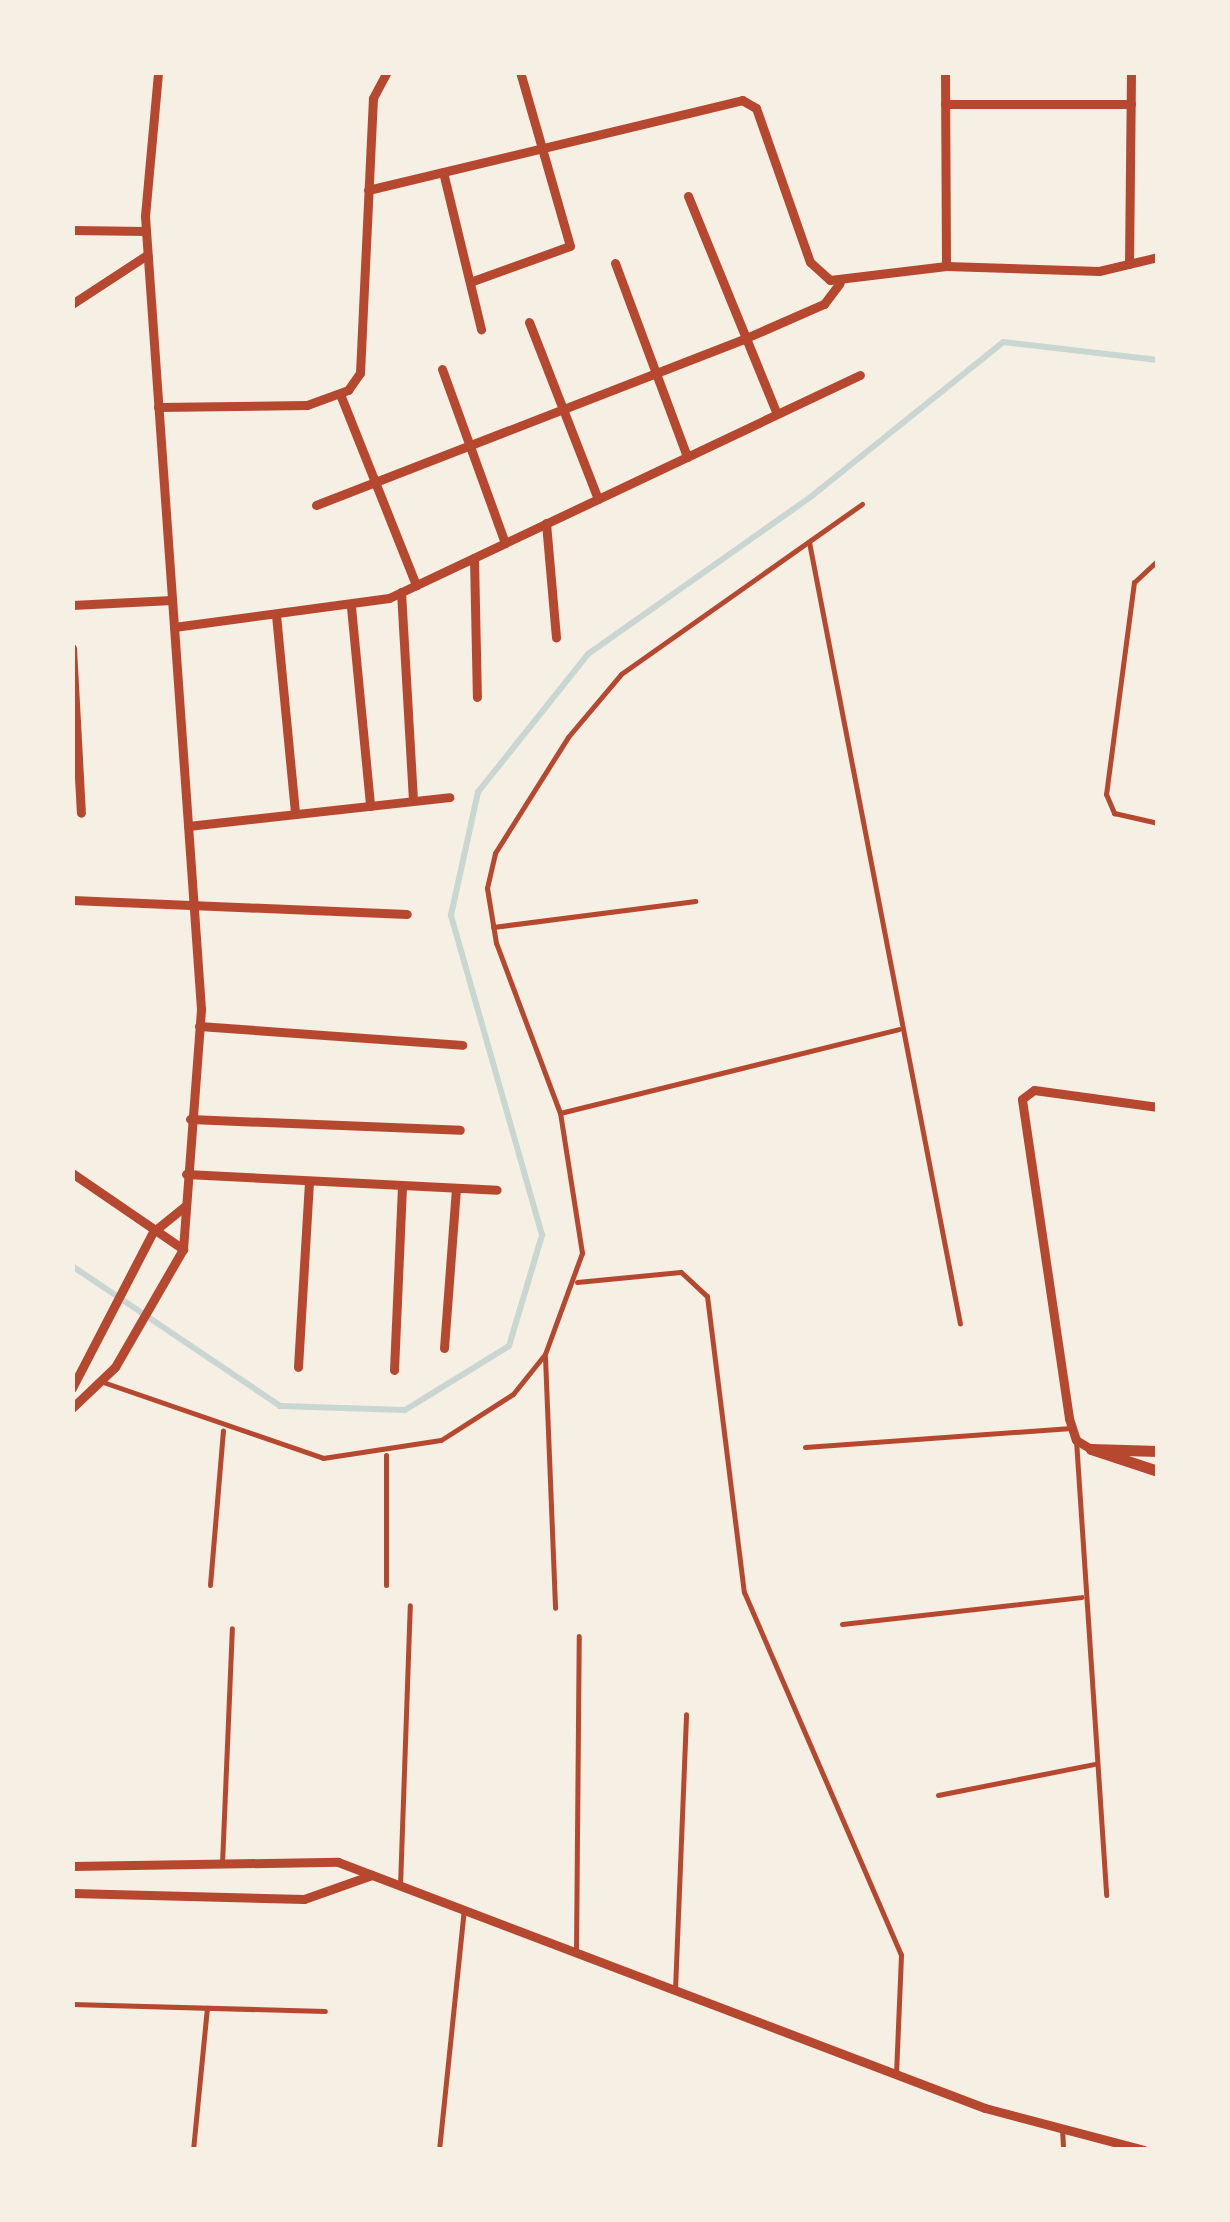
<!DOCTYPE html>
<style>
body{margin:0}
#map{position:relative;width:1230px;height:2222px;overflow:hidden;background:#f6efe4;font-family:Lato,sans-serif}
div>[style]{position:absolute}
.stream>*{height:6px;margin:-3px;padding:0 3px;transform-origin:3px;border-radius:3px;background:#c9d6d2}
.service>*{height:5px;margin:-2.5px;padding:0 2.5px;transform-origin:2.5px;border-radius:2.5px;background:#b5482f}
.minor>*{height:9px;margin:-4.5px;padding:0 4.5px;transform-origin:4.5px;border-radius:4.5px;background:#b5482f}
.tertiary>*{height:11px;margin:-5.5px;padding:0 5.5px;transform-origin:5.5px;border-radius:5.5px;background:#b5482f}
span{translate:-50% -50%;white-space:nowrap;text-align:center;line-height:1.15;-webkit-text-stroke:8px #f6efe4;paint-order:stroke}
.frame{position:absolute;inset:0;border:75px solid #f6efe4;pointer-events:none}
</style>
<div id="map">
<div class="stream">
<i style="left:72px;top:1266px;width:251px;rotate:33.9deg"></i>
<i style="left:280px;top:1406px;width:125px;rotate:1.8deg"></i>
<i style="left:405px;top:1410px;width:122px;rotate:-31.6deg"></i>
<i style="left:509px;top:1346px;width:116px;rotate:-73.4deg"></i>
<i style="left:542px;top:1235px;width:333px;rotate:-105.9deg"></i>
<i style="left:451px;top:915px;width:126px;rotate:-77.6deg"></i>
<i style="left:478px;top:792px;width:176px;rotate:-51.4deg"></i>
<i style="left:588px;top:654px;width:276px;rotate:-35.2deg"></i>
<i style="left:813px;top:495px;width:244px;rotate:-38.8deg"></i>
<i style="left:1003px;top:342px;width:156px;rotate:6.6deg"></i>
</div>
<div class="service">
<i style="left:809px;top:542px;width:796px;rotate:79.07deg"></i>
<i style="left:1158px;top:560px;width:33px;rotate:137deg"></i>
<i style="left:1134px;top:582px;width:214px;rotate:97.5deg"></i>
<i style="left:1106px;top:794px;width:21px;rotate:67deg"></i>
<i style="left:1114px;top:813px;width:45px;rotate:12.8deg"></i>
<i style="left:493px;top:927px;width:204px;rotate:-7.3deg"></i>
<i style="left:560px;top:1113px;width:349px;rotate:-13.9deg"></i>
<i style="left:577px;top:1282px;width:104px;rotate:-5.5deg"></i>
<i style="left:681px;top:1272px;width:35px;rotate:43deg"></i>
<i style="left:707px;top:1296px;width:298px;rotate:82.9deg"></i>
<i style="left:744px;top:1592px;width:395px;rotate:66.6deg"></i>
<i style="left:901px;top:1955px;width:119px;rotate:92.4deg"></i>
<i style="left:545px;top:1357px;width:251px;rotate:87.7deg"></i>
<i style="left:100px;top:1381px;width:236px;rotate:19deg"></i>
<i style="left:323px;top:1458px;width:119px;rotate:-8.7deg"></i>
<i style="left:441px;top:1440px;width:85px;rotate:-32.6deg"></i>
<i style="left:513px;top:1394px;width:51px;rotate:-51.3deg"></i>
<i style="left:545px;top:1354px;width:108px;rotate:-69.9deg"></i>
<i style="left:582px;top:1253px;width:142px;rotate:-98.9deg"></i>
<i style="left:560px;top:1113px;width:182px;rotate:-110.6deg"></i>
<i style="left:496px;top:943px;width:56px;rotate:-99.3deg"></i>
<i style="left:487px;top:888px;width:36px;rotate:-77deg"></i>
<i style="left:495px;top:853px;width:137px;rotate:-57.8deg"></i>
<i style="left:568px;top:737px;width:82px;rotate:-49.9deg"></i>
<i style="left:621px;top:674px;width:295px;rotate:-35.2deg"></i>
<i style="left:1076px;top:1440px;width:456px;rotate:86.2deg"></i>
<i style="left:805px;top:1447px;width:267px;rotate:-4.1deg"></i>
<i style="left:210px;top:1585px;width:155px;rotate:-85.2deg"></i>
<i style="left:386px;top:1585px;width:130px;rotate:-90deg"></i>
<i style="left:842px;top:1624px;width:241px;rotate:-6.4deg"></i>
<i style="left:938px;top:1795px;width:160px;rotate:-11.2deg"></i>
<i style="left:222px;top:1864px;width:236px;rotate:-87.6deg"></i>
<i style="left:400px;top:1886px;width:281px;rotate:-88deg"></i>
<i style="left:576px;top:1952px;width:316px;rotate:-89.5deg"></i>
<i style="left:675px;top:1990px;width:276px;rotate:-87.7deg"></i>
<i style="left:72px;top:2004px;width:253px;rotate:1.6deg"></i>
<i style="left:1062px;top:2128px;width:22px;rotate:87deg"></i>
<i style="left:193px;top:2150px;width:143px;rotate:-84.4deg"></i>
<i style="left:439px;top:2150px;width:241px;rotate:-84.1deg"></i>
</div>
<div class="minor">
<i style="left:945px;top:72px;width:194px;rotate:89.7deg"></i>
<i style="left:946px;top:266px;width:153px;rotate:1.9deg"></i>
<i style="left:1099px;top:271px;width:61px;rotate:-13.3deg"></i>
<i style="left:945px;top:104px;width:186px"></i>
<i style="left:443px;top:172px;width:162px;rotate:76.4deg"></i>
<i style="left:368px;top:190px;width:385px;rotate:-13.5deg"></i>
<i style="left:742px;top:100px;width:16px;rotate:30deg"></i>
<i style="left:756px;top:108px;width:163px;rotate:70.7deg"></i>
<i style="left:810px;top:262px;width:27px;rotate:42deg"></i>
<i style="left:830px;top:280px;width:117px;rotate:-6.9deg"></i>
<i style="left:688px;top:196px;width:235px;rotate:67.8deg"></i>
<i style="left:72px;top:230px;width:74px;rotate:0.8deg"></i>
<i style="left:615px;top:263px;width:207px;rotate:69.6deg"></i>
<i style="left:1129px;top:264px;width:192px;rotate:-89.4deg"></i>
<i style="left:470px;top:282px;width:106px;rotate:-19.8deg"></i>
<i style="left:570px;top:246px;width:181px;rotate:-106deg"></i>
<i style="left:72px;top:304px;width:90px;rotate:-33.2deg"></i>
<i style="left:529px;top:322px;width:190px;rotate:68.7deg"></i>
<i style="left:442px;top:369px;width:185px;rotate:70.1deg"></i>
<i style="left:340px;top:394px;width:206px;rotate:68.3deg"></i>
<i style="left:158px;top:407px;width:149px;rotate:-0.8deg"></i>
<i style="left:307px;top:405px;width:44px;rotate:-20.1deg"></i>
<i style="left:348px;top:390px;width:21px;rotate:-55deg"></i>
<i style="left:360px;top:373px;width:275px;rotate:-87.3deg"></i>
<i style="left:373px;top:98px;width:30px;rotate:-62deg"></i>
<i style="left:316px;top:505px;width:461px;rotate:-21.2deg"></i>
<i style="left:746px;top:338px;width:85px;rotate:-23.6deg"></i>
<i style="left:824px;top:304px;width:26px;rotate:-53deg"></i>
<i style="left:546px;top:523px;width:115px;rotate:85deg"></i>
<i style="left:474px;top:558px;width:139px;rotate:88.8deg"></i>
<i style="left:401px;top:592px;width:209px;rotate:86.7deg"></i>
<i style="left:72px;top:605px;width:100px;rotate:-2.9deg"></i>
<i style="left:351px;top:607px;width:200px;rotate:84.5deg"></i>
<i style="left:276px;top:615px;width:200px;rotate:84.5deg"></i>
<i style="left:174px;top:627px;width:217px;rotate:-7.7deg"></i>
<i style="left:389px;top:598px;width:521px;rotate:-25.34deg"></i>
<i style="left:72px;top:648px;width:165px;rotate:86.9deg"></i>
<i style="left:188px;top:826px;width:263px;rotate:-6.3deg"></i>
<i style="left:72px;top:900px;width:335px;rotate:2.4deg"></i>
<i style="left:199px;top:1026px;width:264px;rotate:4.1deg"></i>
<i style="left:190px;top:1119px;width:270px;rotate:2.3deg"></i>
<i style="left:72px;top:1173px;width:135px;rotate:34.4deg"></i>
<i style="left:186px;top:1174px;width:311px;rotate:2.9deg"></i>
<i style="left:444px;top:1348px;width:159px;rotate:-85.7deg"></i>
<i style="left:298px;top:1367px;width:184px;rotate:-86.6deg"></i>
<i style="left:394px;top:1370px;width:182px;rotate:-87.5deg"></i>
<i style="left:72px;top:1388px;width:176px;rotate:-62.6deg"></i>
<i style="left:153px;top:1232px;width:41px;rotate:-39.1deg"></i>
<i style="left:72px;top:1408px;width:59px;rotate:-43.6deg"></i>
<i style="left:115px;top:1367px;width:136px;rotate:-60deg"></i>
<i style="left:183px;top:1249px;width:241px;rotate:-85.7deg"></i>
<i style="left:201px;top:1009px;width:795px;rotate:-94.04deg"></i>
<i style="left:145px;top:216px;width:145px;rotate:-84.8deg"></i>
<i style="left:1091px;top:1449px;width:17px;rotate:-149deg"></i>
<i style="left:1076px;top:1440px;width:23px;rotate:-108deg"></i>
<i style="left:1069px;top:1418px;width:322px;rotate:-98.4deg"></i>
<i style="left:1022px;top:1099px;width:15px;rotate:-37deg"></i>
<i style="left:1034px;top:1090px;width:125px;rotate:7.8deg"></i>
<i style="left:72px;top:1866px;width:266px;rotate:-0.9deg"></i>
<i style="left:338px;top:1862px;width:692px;rotate:20.82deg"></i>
<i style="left:985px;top:2108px;width:164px;rotate:14.8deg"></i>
<i style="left:72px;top:1893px;width:232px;rotate:1.5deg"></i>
<i style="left:304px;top:1899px;width:72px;rotate:-19.4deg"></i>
</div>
<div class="tertiary">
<i style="left:1091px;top:1449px;width:71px;rotate:18.2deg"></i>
<i style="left:1091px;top:1449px;width:67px;rotate:1.7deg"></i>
</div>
<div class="frame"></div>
</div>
